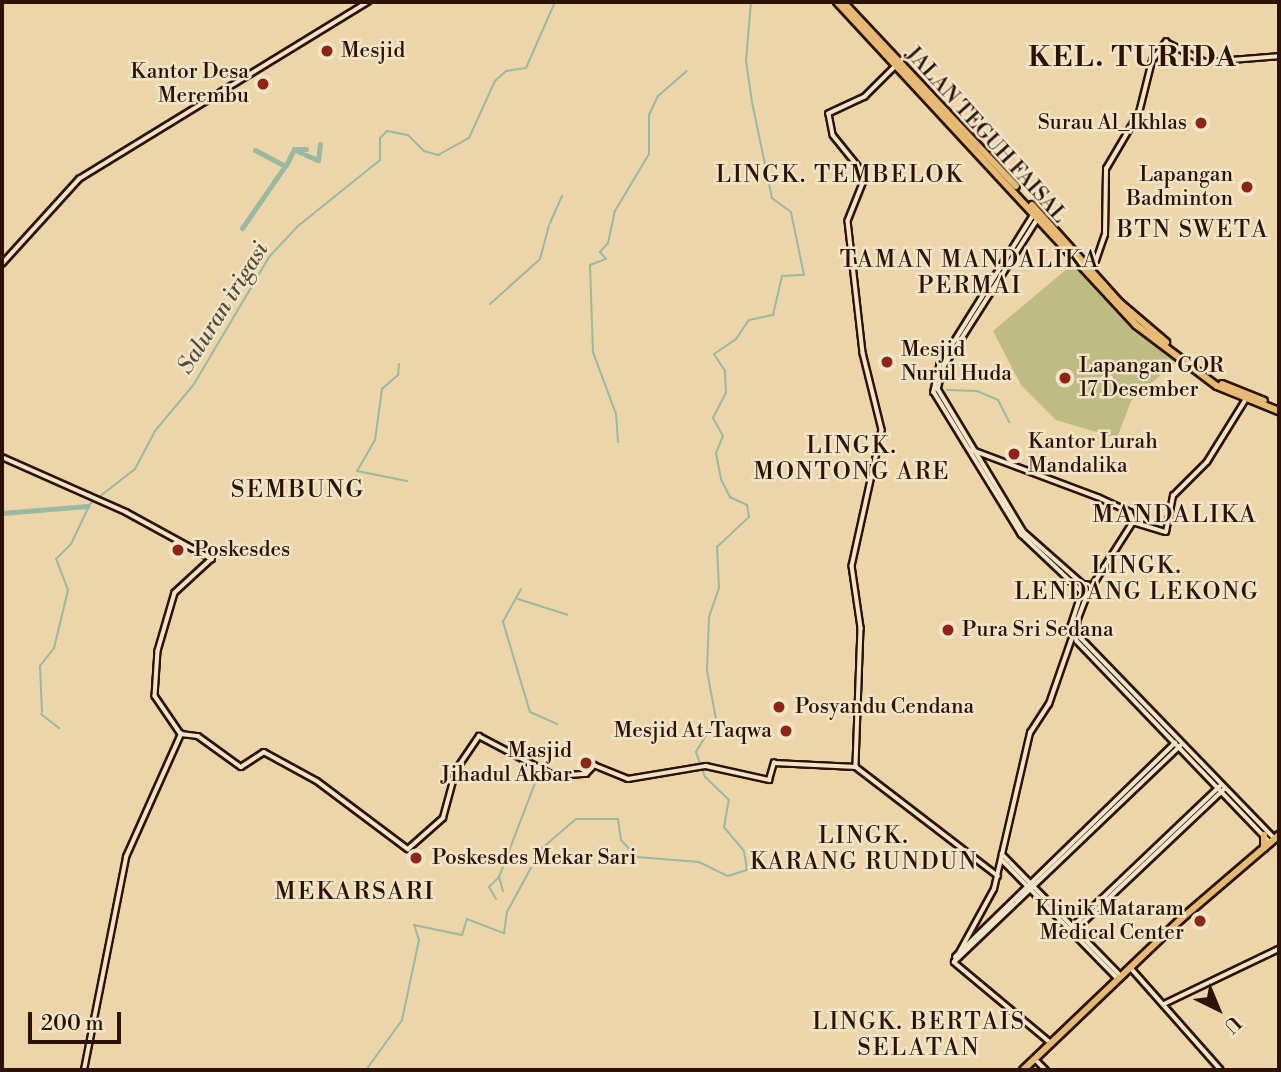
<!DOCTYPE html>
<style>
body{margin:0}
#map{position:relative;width:1281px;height:1072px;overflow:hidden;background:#ebd5a9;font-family:"Libre Bodoni",serif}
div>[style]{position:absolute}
.green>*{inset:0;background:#bebb83}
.stream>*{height:2px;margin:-1px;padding:0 1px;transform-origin:1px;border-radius:1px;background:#99b9a3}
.river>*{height:5px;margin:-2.5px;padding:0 2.5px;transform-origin:2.5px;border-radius:2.5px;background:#99b9a3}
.roads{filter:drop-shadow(2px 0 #2d1307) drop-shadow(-2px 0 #2d1307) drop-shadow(0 2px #2d1307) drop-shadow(0 -2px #2d1307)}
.secondary>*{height:3.5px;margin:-1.75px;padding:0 1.75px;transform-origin:1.75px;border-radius:1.75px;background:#f2e4c7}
.secondary>.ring{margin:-1.75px;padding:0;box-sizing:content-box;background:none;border:3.5px solid #f2e4c7;border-radius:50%}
.highway>*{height:6px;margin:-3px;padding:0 3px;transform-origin:3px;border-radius:3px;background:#e6ba74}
.dots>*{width:19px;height:19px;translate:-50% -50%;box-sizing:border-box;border:4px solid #f2e4c7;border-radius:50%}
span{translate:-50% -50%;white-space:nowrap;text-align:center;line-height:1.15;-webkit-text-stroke:5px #f2e4c7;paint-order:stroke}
.poi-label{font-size:21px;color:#2d1307}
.left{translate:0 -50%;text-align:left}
.right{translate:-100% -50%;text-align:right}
.street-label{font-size:21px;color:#2d1307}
.neighbourhood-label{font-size:23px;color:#2d1307;letter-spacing:2px}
.water-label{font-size:23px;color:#534d3e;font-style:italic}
.quarter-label{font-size:24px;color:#2d1307;letter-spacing:2px}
.district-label{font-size:28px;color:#2d1307;font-weight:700;letter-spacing:2px}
.frame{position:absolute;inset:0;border:4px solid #2d1307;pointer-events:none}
.north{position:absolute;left:1183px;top:974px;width:70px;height:70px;-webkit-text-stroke:5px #f2e4c7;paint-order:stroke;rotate:137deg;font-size:19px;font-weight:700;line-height:28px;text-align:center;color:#2d1307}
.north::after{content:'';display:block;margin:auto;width:24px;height:32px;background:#2d1307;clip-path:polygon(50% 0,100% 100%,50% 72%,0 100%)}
.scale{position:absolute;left:28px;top:1012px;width:93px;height:32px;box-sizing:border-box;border:4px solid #2d1307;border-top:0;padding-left:9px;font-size:21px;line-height:24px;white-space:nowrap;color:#2d1307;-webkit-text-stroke:5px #f2e4c7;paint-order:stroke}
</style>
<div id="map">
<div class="green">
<i style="clip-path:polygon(1075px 262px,1179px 359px,1131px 401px,1117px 438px,1056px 420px,1021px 385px,993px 331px)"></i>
</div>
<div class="stream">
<i style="left:550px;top:223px;width:30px;rotate:-66deg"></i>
<i style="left:490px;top:304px;width:67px;rotate:-42deg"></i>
<i style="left:540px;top:259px;width:35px;rotate:-75deg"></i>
<i style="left:399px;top:364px;width:11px;rotate:95deg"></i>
<i style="left:398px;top:375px;width:21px;rotate:139deg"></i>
<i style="left:382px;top:389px;width:51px;rotate:97.8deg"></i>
<i style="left:375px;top:440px;width:36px;rotate:120deg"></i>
<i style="left:357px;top:471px;width:51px;rotate:11.3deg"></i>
<i style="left:947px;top:390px;width:30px;rotate:2deg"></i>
<i style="left:977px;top:391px;width:23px;rotate:23deg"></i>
<i style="left:998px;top:400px;width:25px;rotate:63deg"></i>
<i style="left:618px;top:442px;width:28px;rotate:-94deg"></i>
<i style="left:616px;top:414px;width:66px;rotate:-110.4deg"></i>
<i style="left:593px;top:352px;width:87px;rotate:-92deg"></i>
<i style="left:590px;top:265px;width:17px;rotate:-21deg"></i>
<i style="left:606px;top:259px;width:9px;rotate:-131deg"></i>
<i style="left:600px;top:252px;width:12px;rotate:-48deg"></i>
<i style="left:608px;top:243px;width:33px;rotate:-78deg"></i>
<i style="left:615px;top:211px;width:66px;rotate:-59.2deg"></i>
<i style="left:649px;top:154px;width:39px;rotate:-90deg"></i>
<i style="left:649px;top:115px;width:21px;rotate:-65deg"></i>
<i style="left:658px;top:96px;width:38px;rotate:-41deg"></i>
<i style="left:521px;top:589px;width:38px;rotate:119deg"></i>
<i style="left:503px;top:622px;width:94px;rotate:73.3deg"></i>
<i style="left:530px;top:712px;width:30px;rotate:24deg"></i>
<i style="left:518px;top:599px;width:52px;rotate:17.7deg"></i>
<i style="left:42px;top:712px;width:46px;rotate:-92.5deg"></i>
<i style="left:40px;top:666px;width:23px;rotate:-52deg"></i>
<i style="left:54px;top:648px;width:60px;rotate:-76.4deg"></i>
<i style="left:68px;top:590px;width:33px;rotate:-111deg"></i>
<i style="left:56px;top:559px;width:21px;rotate:-45deg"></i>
<i style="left:71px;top:544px;width:44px;rotate:-64.6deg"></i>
<i style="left:90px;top:504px;width:57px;rotate:-37.9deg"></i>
<i style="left:135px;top:469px;width:43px;rotate:-62.2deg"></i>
<i style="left:155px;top:431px;width:61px;rotate:-50.3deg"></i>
<i style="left:194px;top:384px;width:147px;rotate:-59.4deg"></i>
<i style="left:269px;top:257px;width:42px;rotate:-46.9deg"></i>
<i style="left:298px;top:226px;width:105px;rotate:-38.8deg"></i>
<i style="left:380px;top:160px;width:22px;rotate:-90deg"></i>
<i style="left:380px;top:138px;width:10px;rotate:-45deg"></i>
<i style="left:387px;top:131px;width:21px;rotate:11deg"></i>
<i style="left:408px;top:135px;width:23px;rotate:45deg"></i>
<i style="left:424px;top:151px;width:15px;rotate:16deg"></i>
<i style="left:438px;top:155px;width:35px;rotate:-29deg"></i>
<i style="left:469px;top:138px;width:63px;rotate:-65.5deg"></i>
<i style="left:495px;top:81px;width:15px;rotate:-42deg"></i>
<i style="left:506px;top:71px;width:20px;rotate:-9deg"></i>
<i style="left:526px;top:68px;width:72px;rotate:-66.3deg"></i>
<i style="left:41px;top:714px;width:23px;rotate:38deg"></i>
<i style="left:503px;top:891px;width:15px;rotate:-106deg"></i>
<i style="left:499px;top:877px;width:111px;rotate:-69deg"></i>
<i style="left:496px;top:899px;width:14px;rotate:-120deg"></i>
<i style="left:489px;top:887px;width:14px;rotate:-45deg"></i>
<i style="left:366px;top:1070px;width:62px;rotate:-54.2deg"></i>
<i style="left:402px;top:1020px;width:82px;rotate:-78deg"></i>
<i style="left:419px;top:940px;width:16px;rotate:-108deg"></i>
<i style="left:414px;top:925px;width:49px;rotate:11.8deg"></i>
<i style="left:462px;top:935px;width:17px;rotate:-73deg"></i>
<i style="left:467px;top:919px;width:40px;rotate:21deg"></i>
<i style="left:504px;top:933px;width:21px;rotate:-82deg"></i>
<i style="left:507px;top:912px;width:72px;rotate:-61.6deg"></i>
<i style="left:541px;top:849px;width:46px;rotate:-40.6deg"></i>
<i style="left:576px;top:819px;width:42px"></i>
<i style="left:618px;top:819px;width:21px;rotate:82deg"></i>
<i style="left:621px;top:840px;width:23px;rotate:47deg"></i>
<i style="left:637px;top:857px;width:62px;rotate:4.6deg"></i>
<i style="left:699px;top:862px;width:32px;rotate:26deg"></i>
<i style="left:728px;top:876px;width:20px;rotate:-18deg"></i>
<i style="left:747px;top:870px;width:19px;rotate:-99deg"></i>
<i style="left:744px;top:851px;width:31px;rotate:-130deg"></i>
<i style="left:724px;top:827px;width:27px;rotate:-80deg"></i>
<i style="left:729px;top:800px;width:33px;rotate:-136deg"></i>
<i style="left:705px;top:777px;width:27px;rotate:-110deg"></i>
<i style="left:696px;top:752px;width:39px;rotate:-59deg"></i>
<i style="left:716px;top:719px;width:49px;rotate:-100.6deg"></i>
<i style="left:707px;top:671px;width:54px;rotate:-87.9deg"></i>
<i style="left:709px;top:617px;width:31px;rotate:-71deg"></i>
<i style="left:719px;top:588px;width:41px;rotate:-92.8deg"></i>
<i style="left:717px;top:547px;width:44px;rotate:-43.2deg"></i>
<i style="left:749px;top:517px;width:12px;rotate:-99deg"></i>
<i style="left:747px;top:505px;width:19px;rotate:-155deg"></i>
<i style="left:730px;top:497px;width:20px;rotate:-117deg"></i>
<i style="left:721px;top:479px;width:26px;rotate:-101deg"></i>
<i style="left:716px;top:453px;width:18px;rotate:-68deg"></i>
<i style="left:723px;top:436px;width:21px;rotate:-119deg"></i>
<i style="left:713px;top:418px;width:28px;rotate:-63deg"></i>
<i style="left:726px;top:393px;width:22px;rotate:-93deg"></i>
<i style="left:725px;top:371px;width:20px;rotate:-123deg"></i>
<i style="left:714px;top:354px;width:27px;rotate:-34deg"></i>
<i style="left:736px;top:339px;width:23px;rotate:-56deg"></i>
<i style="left:749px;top:320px;width:25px;rotate:-12deg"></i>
<i style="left:773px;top:315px;width:40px;rotate:-77deg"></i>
<i style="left:782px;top:276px;width:22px;rotate:-3deg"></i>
<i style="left:804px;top:275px;width:64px;rotate:-101.7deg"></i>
<i style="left:791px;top:212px;width:24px;rotate:-144deg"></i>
<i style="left:772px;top:198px;width:98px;rotate:-101.8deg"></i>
<i style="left:752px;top:102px;width:41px;rotate:-98.3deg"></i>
<i style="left:746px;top:61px;width:59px;rotate:-85.2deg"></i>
</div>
<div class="river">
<i style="left:294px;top:149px;width:12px"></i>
<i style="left:255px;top:150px;width:34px;rotate:28deg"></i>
<i style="left:306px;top:155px;width:13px;rotate:23deg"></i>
<i style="left:318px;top:160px;width:16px;rotate:-83deg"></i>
<i style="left:286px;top:165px;width:18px;rotate:-63deg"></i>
<i style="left:294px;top:149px;width:9px;rotate:27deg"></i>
<i style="left:242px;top:228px;width:75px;rotate:-55.3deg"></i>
<i style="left:2px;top:513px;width:86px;rotate:-4.7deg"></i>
</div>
<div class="roads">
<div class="secondary">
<i style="left:902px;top:60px;width:52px;rotate:135deg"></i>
<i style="left:865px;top:97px;width:40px;rotate:155deg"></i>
<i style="left:829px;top:114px;width:21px;rotate:79deg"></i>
<i style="left:833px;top:135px;width:53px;rotate:51.2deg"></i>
<i style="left:866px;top:176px;width:48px;rotate:111.8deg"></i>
<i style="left:848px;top:221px;width:133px;rotate:83.5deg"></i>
<i style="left:863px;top:353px;width:79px;rotate:76.1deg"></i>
<i style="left:882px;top:430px;width:139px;rotate:102.4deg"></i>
<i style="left:852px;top:566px;width:63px;rotate:81.7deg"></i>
<i style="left:861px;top:628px;width:139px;rotate:92.1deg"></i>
<i style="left:856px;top:767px;width:179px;rotate:37.5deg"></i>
<i style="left:1035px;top:213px;width:179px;rotate:122deg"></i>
<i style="left:940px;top:365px;width:28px;rotate:103deg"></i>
<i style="left:934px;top:392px;width:167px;rotate:58.5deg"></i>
<i style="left:1021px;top:534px;width:83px;rotate:43.5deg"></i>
<i style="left:1038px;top:219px;width:175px;rotate:122.4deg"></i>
<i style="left:944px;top:367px;width:23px;rotate:105deg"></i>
<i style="left:938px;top:389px;width:167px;rotate:59deg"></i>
<i style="left:1024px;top:532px;width:80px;rotate:41.5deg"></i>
<i style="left:2px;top:264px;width:115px;rotate:-47.8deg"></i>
<i style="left:79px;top:179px;width:339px;rotate:-31.5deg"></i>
<i style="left:1092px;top:272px;width:39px;rotate:-71deg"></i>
<i style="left:1105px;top:235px;width:66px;rotate:-89.1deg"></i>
<i style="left:1106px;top:169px;width:65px;rotate:-59.5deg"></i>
<i style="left:1139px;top:113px;width:54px;rotate:-76deg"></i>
<i style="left:1152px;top:61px;width:24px;rotate:-54deg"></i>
<i style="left:1166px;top:42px;width:44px;rotate:27.1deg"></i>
<i style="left:1205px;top:62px;width:74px;rotate:-4.6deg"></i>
<i style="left:972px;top:450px;width:134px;rotate:20.5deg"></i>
<i style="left:1098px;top:497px;width:35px;rotate:25deg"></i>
<i style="left:1130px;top:512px;width:10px;rotate:66deg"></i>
<i style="left:2px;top:457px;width:136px;rotate:23.9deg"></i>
<i style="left:126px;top:512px;width:98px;rotate:28.7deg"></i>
<i style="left:212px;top:559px;width:50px;rotate:137.4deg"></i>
<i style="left:175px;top:593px;width:60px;rotate:106.3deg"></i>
<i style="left:158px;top:651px;width:45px;rotate:93.8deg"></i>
<i style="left:155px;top:696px;width:46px;rotate:55.6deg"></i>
<i style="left:181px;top:734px;width:17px;rotate:7deg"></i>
<i style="left:198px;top:736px;width:53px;rotate:35.8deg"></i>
<i style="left:241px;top:767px;width:27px;rotate:-33deg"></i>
<i style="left:264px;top:752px;width:60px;rotate:28.7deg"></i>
<i style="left:317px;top:781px;width:114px;rotate:36.8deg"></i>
<i style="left:408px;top:849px;width:47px;rotate:-41.5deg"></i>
<i style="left:443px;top:818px;width:50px;rotate:-74.8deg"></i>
<i style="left:456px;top:770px;width:41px;rotate:-55.9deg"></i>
<i style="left:479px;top:736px;width:86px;rotate:27.8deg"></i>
<i style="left:555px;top:776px;width:31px;rotate:-4deg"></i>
<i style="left:586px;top:774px;width:12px;rotate:-48deg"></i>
<i style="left:594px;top:765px;width:37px;rotate:22deg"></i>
<i style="left:628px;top:779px;width:79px;rotate:-9.5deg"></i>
<i style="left:706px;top:766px;width:65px;rotate:12.5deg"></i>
<i style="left:769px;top:780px;width:18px;rotate:-74deg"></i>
<i style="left:774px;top:763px;width:82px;rotate:2.8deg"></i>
<i class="ring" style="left:1081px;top:584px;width:6.5px;height:6.5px"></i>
<i style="left:1091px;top:588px;width:78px;rotate:-57.5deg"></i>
<i style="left:1133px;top:522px;width:34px;rotate:17deg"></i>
<i style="left:1166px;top:532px;width:37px;rotate:-79deg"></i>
<i style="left:1173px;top:496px;width:48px;rotate:-45deg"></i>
<i style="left:1207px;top:462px;width:74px;rotate:-58.2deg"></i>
<i style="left:1082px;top:593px;width:35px;rotate:108deg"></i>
<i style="left:1071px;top:626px;width:16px;rotate:68deg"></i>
<i style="left:1077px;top:641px;width:280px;rotate:46.2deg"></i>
<i style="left:1088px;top:594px;width:30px;rotate:111deg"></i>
<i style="left:1077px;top:622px;width:16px;rotate:76deg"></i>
<i style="left:1081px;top:638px;width:279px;rotate:46deg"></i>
<i style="left:1002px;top:854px;width:169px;rotate:45.7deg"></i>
<i style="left:1002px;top:860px;width:166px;rotate:45.7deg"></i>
<i style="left:1070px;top:929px;width:209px;rotate:-43.6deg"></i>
<i style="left:1073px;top:932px;width:208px;rotate:-43.4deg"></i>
<i style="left:955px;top:957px;width:307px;rotate:-44.2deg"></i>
<i style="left:954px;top:962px;width:83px;rotate:-61.3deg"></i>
<i style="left:994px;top:889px;width:160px;rotate:-77deg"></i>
<i style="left:1030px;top:733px;width:35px;rotate:-57deg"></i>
<i style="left:1049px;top:704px;width:73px;rotate:-70.8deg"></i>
<i style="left:954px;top:962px;width:313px;rotate:-43.7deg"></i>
<i style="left:954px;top:962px;width:126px;rotate:39.9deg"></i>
<i style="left:1130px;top:967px;width:137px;rotate:48.5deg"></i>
<i style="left:1164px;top:1004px;width:127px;rotate:-25.6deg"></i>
<i style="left:1035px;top:1059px;width:16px;rotate:45deg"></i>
<i style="left:84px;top:1070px;width:217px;rotate:-78.8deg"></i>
<i style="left:126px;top:857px;width:135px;rotate:-65.9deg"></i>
</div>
<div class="highway">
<i style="left:837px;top:2px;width:440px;rotate:47.2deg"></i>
<i style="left:1136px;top:325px;width:101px;rotate:37deg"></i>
<i style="left:1217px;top:386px;width:67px;rotate:22deg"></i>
<i style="left:844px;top:3px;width:251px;rotate:46.8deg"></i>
<i style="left:1032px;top:205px;width:130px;rotate:48.1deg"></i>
<i style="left:1119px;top:302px;width:62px;rotate:40.4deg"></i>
<i style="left:1222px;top:384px;width:45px;rotate:22deg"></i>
<i style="left:1264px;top:848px;width:13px;rotate:-90deg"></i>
<i style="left:1023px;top:1070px;width:219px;rotate:-43.7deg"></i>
<i style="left:1181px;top:919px;width:129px;rotate:-40.6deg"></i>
</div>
</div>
<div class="dots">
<i style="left:327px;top:51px;background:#8f2418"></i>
<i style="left:263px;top:84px;background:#8f2418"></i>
<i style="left:1201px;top:123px;background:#8f2418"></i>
<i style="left:1247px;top:187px;background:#8f2418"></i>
<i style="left:887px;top:362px;background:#8f2418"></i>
<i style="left:1065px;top:378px;background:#8f2418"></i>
<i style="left:1014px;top:454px;background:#8f2418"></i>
<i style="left:178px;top:550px;background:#8f2418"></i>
<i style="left:948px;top:630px;background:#8f2418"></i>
<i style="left:779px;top:707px;background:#8f2418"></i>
<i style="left:786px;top:731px;background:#8f2418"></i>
<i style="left:586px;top:763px;background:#8f2418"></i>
<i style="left:416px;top:858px;background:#8f2418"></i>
<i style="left:1200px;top:921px;background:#8f2418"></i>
</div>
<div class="poi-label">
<span class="left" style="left:341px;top:51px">Mesjid</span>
<span class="right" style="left:249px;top:84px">Kantor Desa<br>Merembu</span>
<span class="right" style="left:1187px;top:123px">Surau Al_Ikhlas</span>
<span class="right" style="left:1233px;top:187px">Lapangan<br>Badminton</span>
<span class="left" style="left:901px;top:362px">Mesjid<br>Nurul Huda</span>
<span class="left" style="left:1079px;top:378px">Lapangan GOR<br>17 Desember</span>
<span class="left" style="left:1028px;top:454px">Kantor Lurah<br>Mandalika</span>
<span class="left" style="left:194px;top:550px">Poskesdes</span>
<span class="left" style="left:962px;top:630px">Pura Sri Sedana</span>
<span class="left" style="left:795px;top:707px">Posyandu Cendana</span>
<span class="right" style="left:772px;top:731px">Mesjid At-Taqwa</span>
<span class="right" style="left:572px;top:763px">Masjid<br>Jihadul Akbar</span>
<span class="left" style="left:432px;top:858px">Poskesdes Mekar Sari</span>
<span class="right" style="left:1184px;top:921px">Klinik Mataram<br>Medical Center</span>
</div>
<div class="street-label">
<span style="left:986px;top:135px;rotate:48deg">JALAN TEGUH FAISAL</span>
</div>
<div class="neighbourhood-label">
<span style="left:840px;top:175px">LINGK. TEMBELOK</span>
<span style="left:1193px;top:230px">BTN SWETA</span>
<span style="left:970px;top:273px">TAMAN MANDALIKA<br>PERMAI</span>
<span style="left:852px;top:459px">LINGK.<br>MONTONG ARE</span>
<span style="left:1137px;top:579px">LINGK.<br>LENDANG LEKONG</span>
<span style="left:864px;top:849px">LINGK.<br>KARANG RUNDUN</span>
<span style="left:919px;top:1035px">LINGK. BERTAIS<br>SELATAN</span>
</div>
<div class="water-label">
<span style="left:223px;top:308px;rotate:-58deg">Saluran irigasi</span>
</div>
<div class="quarter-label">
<span style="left:298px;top:491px">SEMBUNG</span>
<span style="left:1175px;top:516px">MANDALIKA</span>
<span style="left:355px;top:893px">MEKARSARI</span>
</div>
<div class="district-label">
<span style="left:1133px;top:58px">KEL. TURIDA</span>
</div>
<div class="frame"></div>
<div class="north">U</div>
<div class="scale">200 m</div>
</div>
